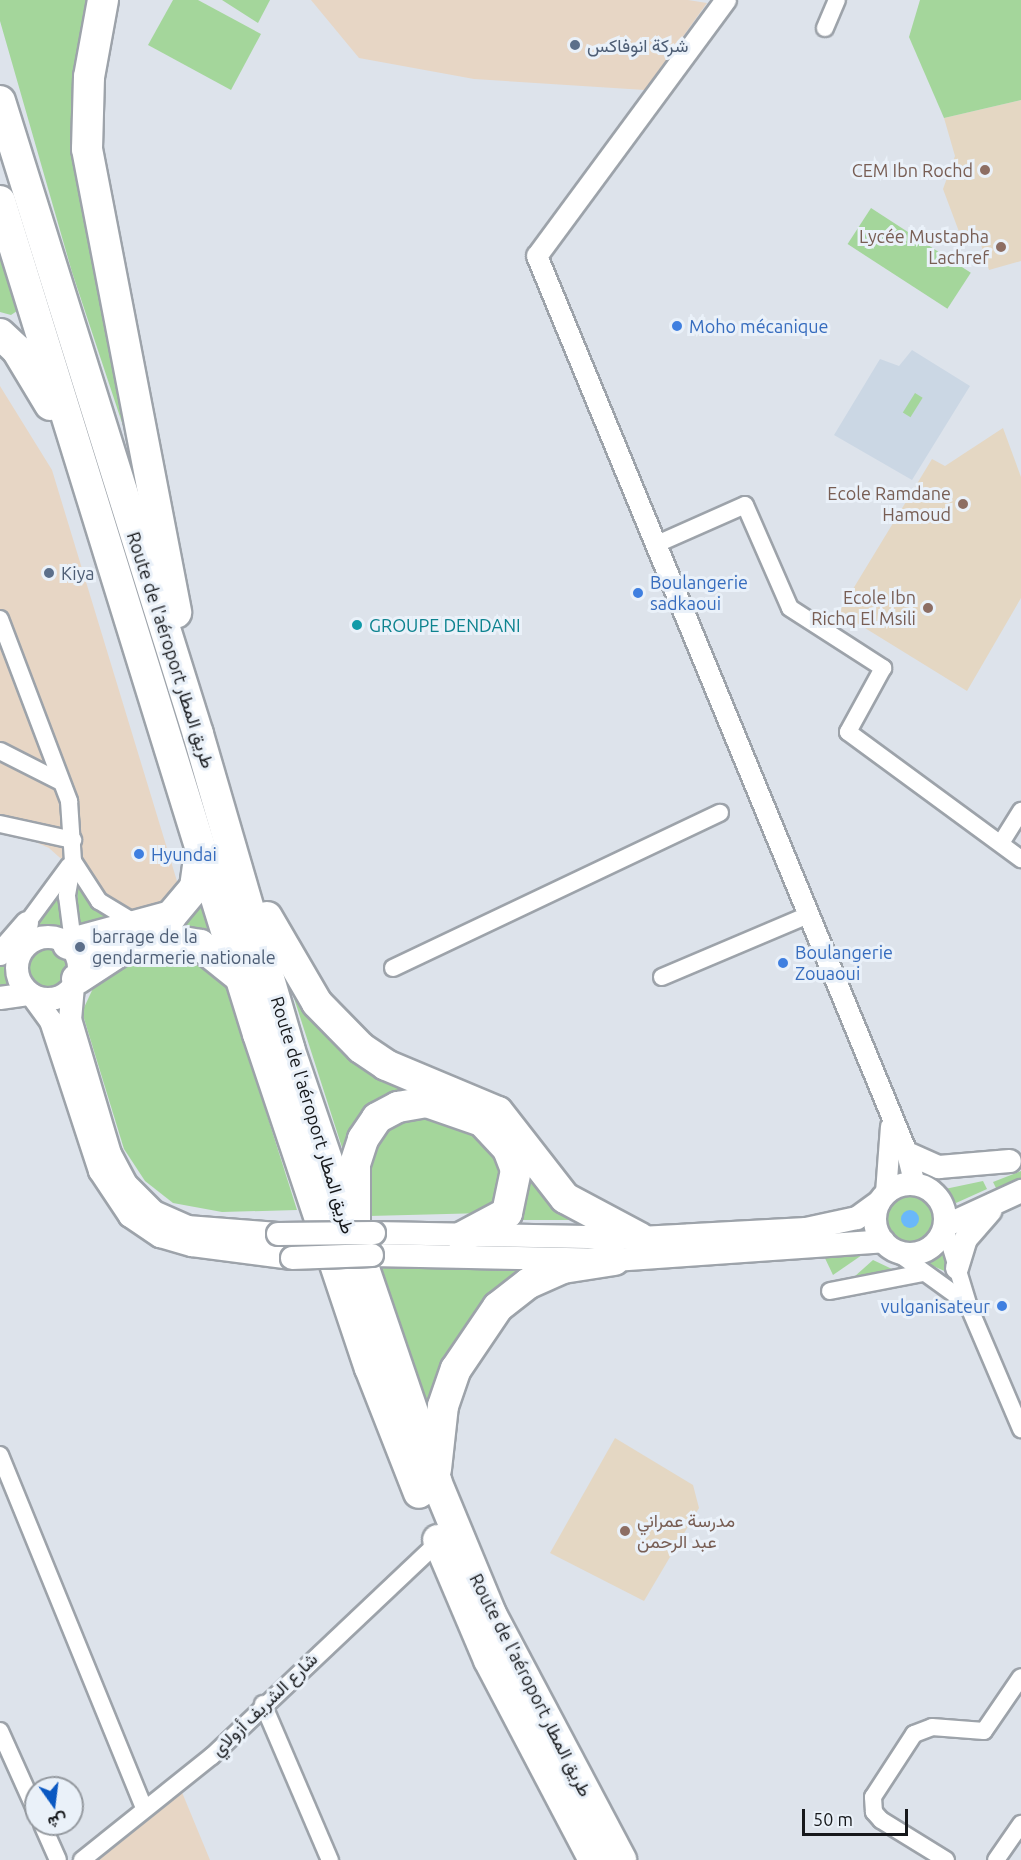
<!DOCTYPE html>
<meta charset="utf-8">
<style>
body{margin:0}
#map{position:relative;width:1021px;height:1860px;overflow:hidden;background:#dde3eb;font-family:Ubuntu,Vazirmatn,sans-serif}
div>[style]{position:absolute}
.built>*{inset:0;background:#cbd7e4}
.industrial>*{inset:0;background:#e7d6c5}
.education>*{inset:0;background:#e4d7c3}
.green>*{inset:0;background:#a4d69b;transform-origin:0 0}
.round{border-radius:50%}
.water>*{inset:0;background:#6ab8fa}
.roads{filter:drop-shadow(2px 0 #9da3aa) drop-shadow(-2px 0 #9da3aa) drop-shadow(0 2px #9da3aa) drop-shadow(0 -2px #9da3aa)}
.minor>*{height:16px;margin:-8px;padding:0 8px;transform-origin:8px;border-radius:8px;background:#fff}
.tertiary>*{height:20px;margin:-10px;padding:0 10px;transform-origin:10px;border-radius:10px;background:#fff}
.secondary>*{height:22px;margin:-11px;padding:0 11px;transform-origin:11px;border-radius:11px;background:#fff}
.secondary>.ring{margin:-11px;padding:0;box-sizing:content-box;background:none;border:22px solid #fff;border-radius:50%}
.motorway>*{height:30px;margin:-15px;padding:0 15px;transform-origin:15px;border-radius:15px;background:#fff}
.bridges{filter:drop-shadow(2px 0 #9da3aa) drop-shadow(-2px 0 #9da3aa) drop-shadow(0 2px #9da3aa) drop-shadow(0 -2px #9da3aa)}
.secondary-bridge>*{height:22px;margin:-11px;padding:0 11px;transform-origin:11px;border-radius:11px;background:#fff}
.dots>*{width:16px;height:16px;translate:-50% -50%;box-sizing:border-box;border:3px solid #eaf1f9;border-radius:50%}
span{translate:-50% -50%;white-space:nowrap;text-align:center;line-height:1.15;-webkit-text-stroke:6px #eaf1f9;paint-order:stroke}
.service-label{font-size:18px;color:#4e5e75}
.left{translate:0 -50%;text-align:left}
.education-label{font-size:18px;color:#785e54}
.right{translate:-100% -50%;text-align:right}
.shop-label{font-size:18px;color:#366cbe}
.culture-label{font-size:18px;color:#0d838f}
.street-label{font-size:18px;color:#16181b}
.north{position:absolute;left:24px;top:1776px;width:60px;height:60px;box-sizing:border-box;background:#eaf1f9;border:2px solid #959aa0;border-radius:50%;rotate:166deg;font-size:16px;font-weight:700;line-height:24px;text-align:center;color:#16181b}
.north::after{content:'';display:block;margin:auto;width:21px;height:27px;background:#0a58c2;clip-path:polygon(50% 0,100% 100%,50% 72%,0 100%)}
.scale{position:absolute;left:802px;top:1809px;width:106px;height:27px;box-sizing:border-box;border:3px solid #16181b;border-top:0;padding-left:8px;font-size:18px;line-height:21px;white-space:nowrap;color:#16181b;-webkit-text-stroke:4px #eaf1f9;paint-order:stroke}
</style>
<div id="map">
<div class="built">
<i style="clip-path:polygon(912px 350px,970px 386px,912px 480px,834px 435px,880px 359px,899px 366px)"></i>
</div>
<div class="industrial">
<i style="clip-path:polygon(311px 0,688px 0,707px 3px,645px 90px,474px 79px,359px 58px)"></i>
<i style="clip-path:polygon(0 386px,52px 470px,180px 891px,143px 918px,116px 908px,49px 848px,0 826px)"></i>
<i style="clip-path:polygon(174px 1773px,210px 1860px,75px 1860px)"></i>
</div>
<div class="education">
<i style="clip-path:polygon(1021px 100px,1021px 261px,989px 270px,977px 232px,961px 237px,943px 189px,955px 156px,944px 118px)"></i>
<i style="clip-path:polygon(1003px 428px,1021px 477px,1021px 598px,967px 691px,839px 612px,932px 459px,945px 466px)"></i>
<i style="clip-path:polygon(615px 1438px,693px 1485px,699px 1508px,644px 1601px,550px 1553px)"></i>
</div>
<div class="green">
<i style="clip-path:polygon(0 0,92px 0,78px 133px,93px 262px,134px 459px,72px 272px,0 21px)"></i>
<i style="clip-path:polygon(173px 0,198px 0,261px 34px,231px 90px,148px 45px)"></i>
<i style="clip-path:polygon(222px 0,270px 0,258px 23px)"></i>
<i style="clip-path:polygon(920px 0,1021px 0,1021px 100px,944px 118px,909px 37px)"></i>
<i style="left:871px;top:208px;width:119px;height:43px;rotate:33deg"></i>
<i style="clip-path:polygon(0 250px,17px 311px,11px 315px,0 312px)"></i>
<i style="left:915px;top:393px;width:9px;height:23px;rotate:32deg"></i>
<i style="clip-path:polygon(77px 883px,86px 898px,108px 918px,78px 928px)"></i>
<i style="clip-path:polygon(199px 887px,218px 947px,86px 963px,83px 954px)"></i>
<i style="clip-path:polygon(58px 898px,63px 928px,36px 927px)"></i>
<i class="round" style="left:25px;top:945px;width:46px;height:46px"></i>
<i style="clip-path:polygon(139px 954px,191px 954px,225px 982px,297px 1210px,222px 1212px,173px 1203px,145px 1181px,124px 1149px,82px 1012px,95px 984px)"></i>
<i style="clip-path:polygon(5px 961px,14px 989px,0 990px,0 965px)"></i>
<i style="clip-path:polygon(284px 967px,413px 1082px,587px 1220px,511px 1220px,524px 1171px,426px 1094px,347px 1163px)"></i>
<i style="clip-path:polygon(422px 1112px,479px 1133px,504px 1165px,504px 1194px,485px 1213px,369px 1216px,367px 1169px,382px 1129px)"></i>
<i style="clip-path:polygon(1021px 1171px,1021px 1181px,997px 1190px,993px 1182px)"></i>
<i style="clip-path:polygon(983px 1181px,987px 1189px,956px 1203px,945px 1189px)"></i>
<i class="round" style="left:885px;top:1192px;width:52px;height:52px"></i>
<i style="clip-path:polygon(941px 1250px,949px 1273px,924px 1262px)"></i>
<i style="clip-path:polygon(823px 1254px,862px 1255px,833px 1275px)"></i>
<i style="clip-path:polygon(873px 1260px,892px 1269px,854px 1277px)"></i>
<i style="clip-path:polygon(379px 1264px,537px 1270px,431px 1423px)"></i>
</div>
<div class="water">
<i class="round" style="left:901px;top:1210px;width:18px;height:18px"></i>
</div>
<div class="roads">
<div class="minor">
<i style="left:825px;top:28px;width:30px;rotate:-67deg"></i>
<i style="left:657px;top:544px;width:96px;rotate:-23.9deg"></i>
<i style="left:745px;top:505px;width:112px;rotate:66.4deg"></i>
<i style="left:790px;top:608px;width:111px;rotate:32.8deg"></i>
<i style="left:883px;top:668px;width:73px;rotate:118.7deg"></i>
<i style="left:848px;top:732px;width:215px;rotate:36.3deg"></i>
<i style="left:0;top:619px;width:195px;rotate:69.2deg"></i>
<i style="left:69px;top:801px;width:60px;rotate:86.2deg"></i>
<i style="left:73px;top:861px;width:36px;rotate:100deg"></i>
<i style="left:67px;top:896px;width:54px;rotate:82.6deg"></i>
<i style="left:0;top:751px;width:66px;rotate:27deg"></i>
<i style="left:0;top:824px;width:75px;rotate:12.4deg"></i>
<i style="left:1001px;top:843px;width:38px;rotate:-58deg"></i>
<i style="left:73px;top:861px;width:48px;rotate:57deg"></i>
<i style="left:99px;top:901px;width:44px;rotate:31.2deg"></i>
<i style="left:17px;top:962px;width:40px;rotate:-75.6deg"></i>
<i style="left:27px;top:923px;width:71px;rotate:-53.6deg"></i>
<i style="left:393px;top:968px;width:362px;rotate:-25.4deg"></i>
<i style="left:662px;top:977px;width:156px;rotate:-23deg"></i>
<i style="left:945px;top:1228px;width:83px;rotate:73.1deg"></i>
<i style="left:969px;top:1307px;width:133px;rotate:66.9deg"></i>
<i style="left:895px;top:1251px;width:85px;rotate:35.9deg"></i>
<i style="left:830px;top:1291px;width:95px;rotate:-11deg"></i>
<i style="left:0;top:1455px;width:381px;rotate:67.8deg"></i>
<i style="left:263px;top:1704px;width:170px;rotate:66.8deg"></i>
<i style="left:0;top:1731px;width:88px;rotate:65.8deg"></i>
<i style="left:42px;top:1824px;width:39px;rotate:66deg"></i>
<i style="left:82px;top:1860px;width:166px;rotate:-38.7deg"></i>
<i style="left:212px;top:1756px;width:311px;rotate:-43.4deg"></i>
<i style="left:946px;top:1860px;width:76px;rotate:-148.4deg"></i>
<i style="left:881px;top:1820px;width:11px;rotate:-131deg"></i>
<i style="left:874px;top:1812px;width:15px;rotate:-94deg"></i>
<i style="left:873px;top:1797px;width:75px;rotate:-56.9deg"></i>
<i style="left:914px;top:1734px;width:19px;rotate:-21deg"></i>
<i style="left:932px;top:1727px;width:52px;rotate:4.4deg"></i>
<i style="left:984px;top:1731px;width:65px;rotate:-55.6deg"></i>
<i style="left:996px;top:1860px;width:44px;rotate:-55.2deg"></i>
</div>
<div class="tertiary">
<i style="left:726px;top:0;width:318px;rotate:126.4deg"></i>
<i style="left:537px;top:256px;width:970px;rotate:67.58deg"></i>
<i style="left:907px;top:1153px;width:32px;rotate:76deg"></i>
<i style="left:886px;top:1193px;width:66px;rotate:-85.7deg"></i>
</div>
<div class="secondary">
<i class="ring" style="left:17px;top:937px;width:40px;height:40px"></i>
<i style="left:0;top:954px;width:41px;rotate:-48.9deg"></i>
<i style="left:73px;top:986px;width:33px;rotate:95deg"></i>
<i style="left:70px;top:1019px;width:141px;rotate:73.5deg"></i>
<i style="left:110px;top:1154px;width:34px;rotate:62deg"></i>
<i style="left:126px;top:1184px;width:40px;rotate:45deg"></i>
<i style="left:154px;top:1212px;width:36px;rotate:24deg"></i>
<i style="left:187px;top:1227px;width:91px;rotate:4.4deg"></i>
<i style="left:32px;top:995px;width:32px;rotate:54deg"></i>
<i style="left:51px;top:1021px;width:158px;rotate:71.9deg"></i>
<i style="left:100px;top:1171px;width:54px;rotate:56.3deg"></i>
<i style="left:130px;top:1216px;width:36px;rotate:34deg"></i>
<i style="left:160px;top:1236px;width:33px;rotate:16deg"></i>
<i style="left:192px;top:1245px;width:101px;rotate:7.4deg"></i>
<i style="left:0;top:998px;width:30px;rotate:-8deg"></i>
<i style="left:907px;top:1153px;width:35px;rotate:24deg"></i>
<i style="left:939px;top:1167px;width:71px;rotate:-4.8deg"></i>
<i class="ring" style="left:875px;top:1184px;width:48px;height:48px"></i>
<i style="left:945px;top:1226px;width:84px;rotate:-24.7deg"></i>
<i style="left:374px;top:1233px;width:266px;rotate:1.1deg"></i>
<i style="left:640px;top:1238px;width:166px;rotate:-3.1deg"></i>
<i style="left:806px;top:1229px;width:52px;rotate:-12.2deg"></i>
<i style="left:857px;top:1218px;width:27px;rotate:-36deg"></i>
<i style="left:372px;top:1255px;width:242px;rotate:1.2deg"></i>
<i style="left:614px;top:1260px;width:270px;rotate:-4deg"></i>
<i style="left:957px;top:1268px;width:30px;rotate:-73deg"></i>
<i style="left:966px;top:1239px;width:37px;rotate:-49deg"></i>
</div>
<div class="motorway">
<i style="left:103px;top:0;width:78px;rotate:100.3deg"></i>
<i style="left:89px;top:77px;width:72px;rotate:91.6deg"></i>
<i style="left:87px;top:149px;width:472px;rotate:79.1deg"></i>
<i style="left:0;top:101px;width:663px;rotate:72.63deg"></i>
<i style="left:198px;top:734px;width:327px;rotate:73.8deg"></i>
<i style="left:289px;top:1048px;width:457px;rotate:71.2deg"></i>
<i style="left:436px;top:1481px;width:144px;rotate:67.5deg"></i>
<i style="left:491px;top:1614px;width:278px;rotate:62.1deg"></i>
<i style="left:0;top:201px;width:872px;rotate:72.79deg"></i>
<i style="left:258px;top:1034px;width:352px;rotate:71.5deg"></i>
<i style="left:370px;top:1368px;width:134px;rotate:68.6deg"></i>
<i style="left:0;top:334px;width:23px;rotate:43deg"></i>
<i style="left:17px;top:350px;width:64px;rotate:59deg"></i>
<i style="left:267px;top:917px;width:99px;rotate:59.8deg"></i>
<i style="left:317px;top:1003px;width:63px;rotate:45.6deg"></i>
<i style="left:361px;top:1048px;width:30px;rotate:34deg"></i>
<i style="left:386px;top:1065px;width:121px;rotate:22.8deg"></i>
<i style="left:498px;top:1112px;width:109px;rotate:52.1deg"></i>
<i style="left:565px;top:1198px;width:85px;rotate:28.1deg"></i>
<i style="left:68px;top:944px;width:107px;rotate:-15.2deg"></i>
<i style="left:171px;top:916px;width:38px;rotate:-50deg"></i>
<i style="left:195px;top:887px;width:34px;rotate:-82deg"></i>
<i style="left:77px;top:979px;width:59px;rotate:-33.1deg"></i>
<i style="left:126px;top:947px;width:41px;rotate:-11.3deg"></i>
<i style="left:166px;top:939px;width:35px;rotate:10deg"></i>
<i style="left:200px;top:945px;width:51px;rotate:38.7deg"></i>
<i style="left:355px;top:1222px;width:58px;rotate:-90deg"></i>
<i style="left:355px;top:1164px;width:26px;rotate:-72deg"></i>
<i style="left:363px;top:1139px;width:25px;rotate:-56deg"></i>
<i style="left:377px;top:1118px;width:24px;rotate:-28deg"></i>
<i style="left:398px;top:1107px;width:29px;rotate:-10deg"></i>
<i style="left:427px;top:1102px;width:58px;rotate:19.1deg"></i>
<i style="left:482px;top:1121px;width:38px;rotate:47deg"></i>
<i style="left:508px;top:1149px;width:22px;rotate:69deg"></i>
<i style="left:516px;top:1170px;width:44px;rotate:101.8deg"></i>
<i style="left:507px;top:1213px;width:51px;rotate:151.9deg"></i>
<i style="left:436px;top:1469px;width:63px;rotate:-83.7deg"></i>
<i style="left:443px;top:1406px;width:39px;rotate:-71deg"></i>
<i style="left:456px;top:1369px;width:75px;rotate:-55.9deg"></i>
<i style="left:498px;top:1307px;width:39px;rotate:-38deg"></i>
<i style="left:529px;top:1283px;width:37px;rotate:-24deg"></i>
<i style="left:563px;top:1268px;width:52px;rotate:-8.9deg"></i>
<i style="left:438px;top:1540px;width:130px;rotate:67deg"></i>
<i style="left:489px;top:1660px;width:226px;rotate:62.3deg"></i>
</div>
</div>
<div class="bridges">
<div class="secondary-bridge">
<i style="left:278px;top:1234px;width:96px;rotate:-0.6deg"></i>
<i style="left:292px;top:1258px;width:80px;rotate:-2.1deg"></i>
</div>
</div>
<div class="dots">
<i style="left:575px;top:45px;background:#5c6f8a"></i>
<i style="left:985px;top:170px;background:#8d6e63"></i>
<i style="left:1001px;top:247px;background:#8d6e63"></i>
<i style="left:677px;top:326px;background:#3f7fe0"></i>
<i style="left:963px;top:504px;background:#8d6e63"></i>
<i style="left:49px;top:573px;background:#5c6f8a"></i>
<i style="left:638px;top:593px;background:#3f7fe0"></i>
<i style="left:928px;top:608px;background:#8d6e63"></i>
<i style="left:357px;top:625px;background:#0f9aa8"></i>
<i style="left:139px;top:854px;background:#3f7fe0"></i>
<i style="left:80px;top:947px;background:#5c6f8a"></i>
<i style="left:783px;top:963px;background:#3f7fe0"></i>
<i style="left:1002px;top:1306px;background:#3f7fe0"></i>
<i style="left:625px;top:1531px;background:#8d6e63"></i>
</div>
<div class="service-label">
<span class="left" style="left:587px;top:45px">شركة انوفاكس</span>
<span class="left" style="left:61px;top:573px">Kiya</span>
<span class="left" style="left:92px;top:947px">barrage de la<br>gendarmerie nationale</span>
</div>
<div class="education-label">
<span class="right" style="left:973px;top:170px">CEM Ibn Rochd</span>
<span class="right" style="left:989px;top:247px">Lycée Mustapha<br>Lachref</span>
<span class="right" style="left:951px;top:504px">Ecole Ramdane<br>Hamoud</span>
<span class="right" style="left:916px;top:608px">Ecole Ibn<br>Richq El Msili</span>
<span class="left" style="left:637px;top:1531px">مدرسة عمراني<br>عبد الرحمن</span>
</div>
<div class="shop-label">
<span class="left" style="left:689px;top:326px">Moho mécanique</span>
<span class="left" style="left:650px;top:593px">Boulangerie<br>sadkaoui</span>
<span class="left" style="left:151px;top:854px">Hyundai</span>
<span class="left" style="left:795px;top:963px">Boulangerie<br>Zouaoui</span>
<span class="right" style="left:990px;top:1306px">vulganisateur</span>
</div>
<div class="culture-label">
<span class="left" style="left:369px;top:625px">GROUPE DENDANI</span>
</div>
<div class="street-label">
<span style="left:171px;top:650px;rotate:72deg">Route de l'aéroport طريق المطار</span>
<span style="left:313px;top:1115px;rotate:73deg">Route de l'aéroport طريق المطار</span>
<span style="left:531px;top:1685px;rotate:63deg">Route de l'aéroport طريق المطار</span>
<span style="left:264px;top:1704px;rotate:-44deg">شارع الشريف أزولاي</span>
</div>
<div class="north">ش</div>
<div class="scale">50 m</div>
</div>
